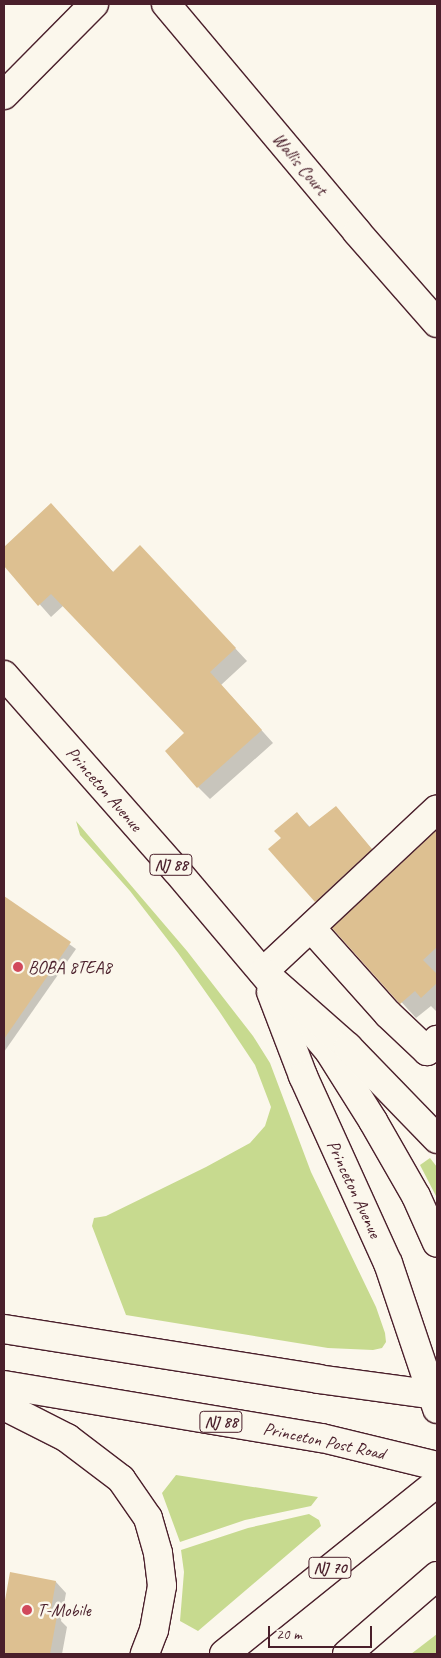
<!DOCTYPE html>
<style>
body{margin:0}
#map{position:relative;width:441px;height:1658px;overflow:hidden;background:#fbf7ec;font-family:Caveat,sans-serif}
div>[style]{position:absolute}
.green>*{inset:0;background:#c7da8f}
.shadow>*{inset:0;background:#0003}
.building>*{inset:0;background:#ddc091}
.roads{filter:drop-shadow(1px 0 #4a1f2b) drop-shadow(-1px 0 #4a1f2b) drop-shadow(0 1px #4a1f2b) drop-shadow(0 -1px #4a1f2b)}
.minor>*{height:28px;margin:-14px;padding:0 14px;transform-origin:14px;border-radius:14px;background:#fbf7ec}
.major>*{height:28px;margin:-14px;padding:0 14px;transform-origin:14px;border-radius:14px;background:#fbf7ec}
.highway>*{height:28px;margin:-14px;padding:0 14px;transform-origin:14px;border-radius:14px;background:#fbf7ec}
.dots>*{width:14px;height:14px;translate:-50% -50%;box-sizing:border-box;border:2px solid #fbf7ec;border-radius:50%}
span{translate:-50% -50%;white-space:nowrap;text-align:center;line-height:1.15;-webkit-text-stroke:5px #fbf7ec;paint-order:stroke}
.shield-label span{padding:1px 4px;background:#fbf7ec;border:1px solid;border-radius:4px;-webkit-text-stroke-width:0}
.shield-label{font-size:16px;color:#4a1f2b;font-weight:700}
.street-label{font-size:18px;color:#4a1f2b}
.poi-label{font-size:18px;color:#4a1f2b}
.left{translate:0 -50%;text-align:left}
.frame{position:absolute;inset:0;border:5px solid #4a1f2b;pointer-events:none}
.scale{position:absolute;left:268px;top:1626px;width:104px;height:22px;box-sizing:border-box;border:2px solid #4a1f2b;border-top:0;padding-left:6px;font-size:15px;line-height:18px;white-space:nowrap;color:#4a1f2b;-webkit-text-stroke:4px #fbf7ec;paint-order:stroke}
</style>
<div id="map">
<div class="green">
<i style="clip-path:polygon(76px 821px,187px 951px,253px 1036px,270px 1063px,311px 1172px,376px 1307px,385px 1333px,386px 1342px,382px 1348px,373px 1350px,328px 1348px,126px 1315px,92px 1226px,94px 1218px,106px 1216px,206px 1167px,250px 1143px,265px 1126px,271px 1107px,255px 1065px,219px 1011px,178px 953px,130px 891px,80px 835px)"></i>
<i style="clip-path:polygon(430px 1158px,437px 1167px,437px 1198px,420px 1165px)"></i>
<i style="clip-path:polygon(176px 1475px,318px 1497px,311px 1506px,245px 1520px,180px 1542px,162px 1493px)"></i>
<i style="clip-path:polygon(309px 1514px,319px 1520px,321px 1526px,198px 1631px,180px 1621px,184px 1572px,181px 1550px,248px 1528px)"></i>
<i style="clip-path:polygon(437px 1634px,437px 1654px,411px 1654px)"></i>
</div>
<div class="shadow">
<i style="clip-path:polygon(51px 505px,114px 573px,152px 559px,247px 661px,221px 685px,273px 743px,210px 799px,198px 787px,185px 733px,64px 605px,51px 617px,4px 564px,4px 548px)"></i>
<i style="clip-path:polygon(336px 807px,381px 860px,326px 912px,316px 901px,282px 839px,297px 814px,310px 827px)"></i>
<i style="clip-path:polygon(437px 832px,437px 1012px,431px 1006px,416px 1018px,334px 928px)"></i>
<i style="clip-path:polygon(4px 897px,76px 949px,4px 1052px)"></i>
<i style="clip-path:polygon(11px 1574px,56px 1582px,66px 1593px,61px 1621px,67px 1627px,62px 1654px,4px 1654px,4px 1612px)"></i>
</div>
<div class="building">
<i style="clip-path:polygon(51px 503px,113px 572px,140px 545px,236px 648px,210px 672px,262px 730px,197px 788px,165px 751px,184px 733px,51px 594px,38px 606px,4px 566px,4px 547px)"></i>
<i style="clip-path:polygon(336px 806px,372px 849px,315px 902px,268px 849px,281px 838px,274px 831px,297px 812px,309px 827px)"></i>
<i style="clip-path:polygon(437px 830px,437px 947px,423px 960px,437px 974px,437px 983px,421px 998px,415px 991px,400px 1004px,332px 928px)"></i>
<i style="clip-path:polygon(4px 896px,71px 942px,4px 1039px)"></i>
<i style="clip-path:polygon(10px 1572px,56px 1581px,50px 1615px,57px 1616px,50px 1654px,4px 1654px,4px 1606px)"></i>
</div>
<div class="roads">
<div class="minor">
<i style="left:166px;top:4px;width:297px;rotate:50deg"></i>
<i style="left:357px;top:232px;width:121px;rotate:48.7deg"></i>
<i style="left:4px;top:95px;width:128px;rotate:-45.3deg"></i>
<i style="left:312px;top:929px;width:114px;rotate:48.2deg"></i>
<i style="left:388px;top:1014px;width:54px;rotate:43.5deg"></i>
<i style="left:427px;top:1051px;width:15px;rotate:-48deg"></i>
<i style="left:263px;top:972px;width:238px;rotate:-43.1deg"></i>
</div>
<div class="major">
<i style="left:4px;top:675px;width:260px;rotate:48.6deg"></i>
<i style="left:176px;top:870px;width:237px;rotate:49.8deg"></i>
<i style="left:329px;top:1051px;width:83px;rotate:57.8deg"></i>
<i style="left:373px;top:1121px;width:86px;rotate:60.2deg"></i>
<i style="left:416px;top:1196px;width:51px;rotate:65.9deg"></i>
<i style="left:271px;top:992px;width:90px;rotate:69.1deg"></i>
<i style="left:303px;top:1076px;width:205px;rotate:65.6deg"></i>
<i style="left:388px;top:1263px;width:154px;rotate:71.4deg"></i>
<i style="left:4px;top:1329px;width:318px;rotate:9deg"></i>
<i style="left:318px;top:1379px;width:120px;rotate:7.7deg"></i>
<i style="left:4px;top:1385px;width:322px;rotate:9.5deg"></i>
<i style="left:322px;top:1438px;width:118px;rotate:13.7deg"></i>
</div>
<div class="highway">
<i style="left:263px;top:972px;width:113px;rotate:41.4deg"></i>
<i style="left:348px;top:1047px;width:128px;rotate:45.9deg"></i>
<i style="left:4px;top:1406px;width:71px;rotate:26.9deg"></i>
<i style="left:67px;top:1438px;width:68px;rotate:37.2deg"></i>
<i style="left:121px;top:1479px;width:47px;rotate:55.3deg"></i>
<i style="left:148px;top:1518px;width:36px;rotate:74deg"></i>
<i style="left:158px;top:1553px;width:33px;rotate:83deg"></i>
<i style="left:162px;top:1586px;width:45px;rotate:100.3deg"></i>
<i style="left:154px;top:1630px;width:26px;rotate:111deg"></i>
<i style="left:224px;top:1654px;width:273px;rotate:-38.8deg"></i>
<i style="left:347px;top:1654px;width:119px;rotate:-40.9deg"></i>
</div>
</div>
<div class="dots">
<i style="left:18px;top:967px;background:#d1495b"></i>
<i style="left:27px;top:1610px;background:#d1495b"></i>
</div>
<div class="shield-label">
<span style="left:171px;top:865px">NJ 88</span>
<span style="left:221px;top:1422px">NJ 88</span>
<span style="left:330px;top:1568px">NJ 70</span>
</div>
<div class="street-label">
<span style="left:300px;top:164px;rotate:50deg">Wallis Court</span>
<span style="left:104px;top:789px;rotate:49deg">Princeton Avenue</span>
<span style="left:354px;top:1189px;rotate:65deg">Princeton Avenue</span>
<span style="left:324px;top:1441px;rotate:12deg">Princeton Post Road</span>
</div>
<div class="poi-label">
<span class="left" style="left:28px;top:967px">BOBA 8TEA8</span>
<span class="left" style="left:37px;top:1610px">T-Mobile</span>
</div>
<div class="frame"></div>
<div class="scale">20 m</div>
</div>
